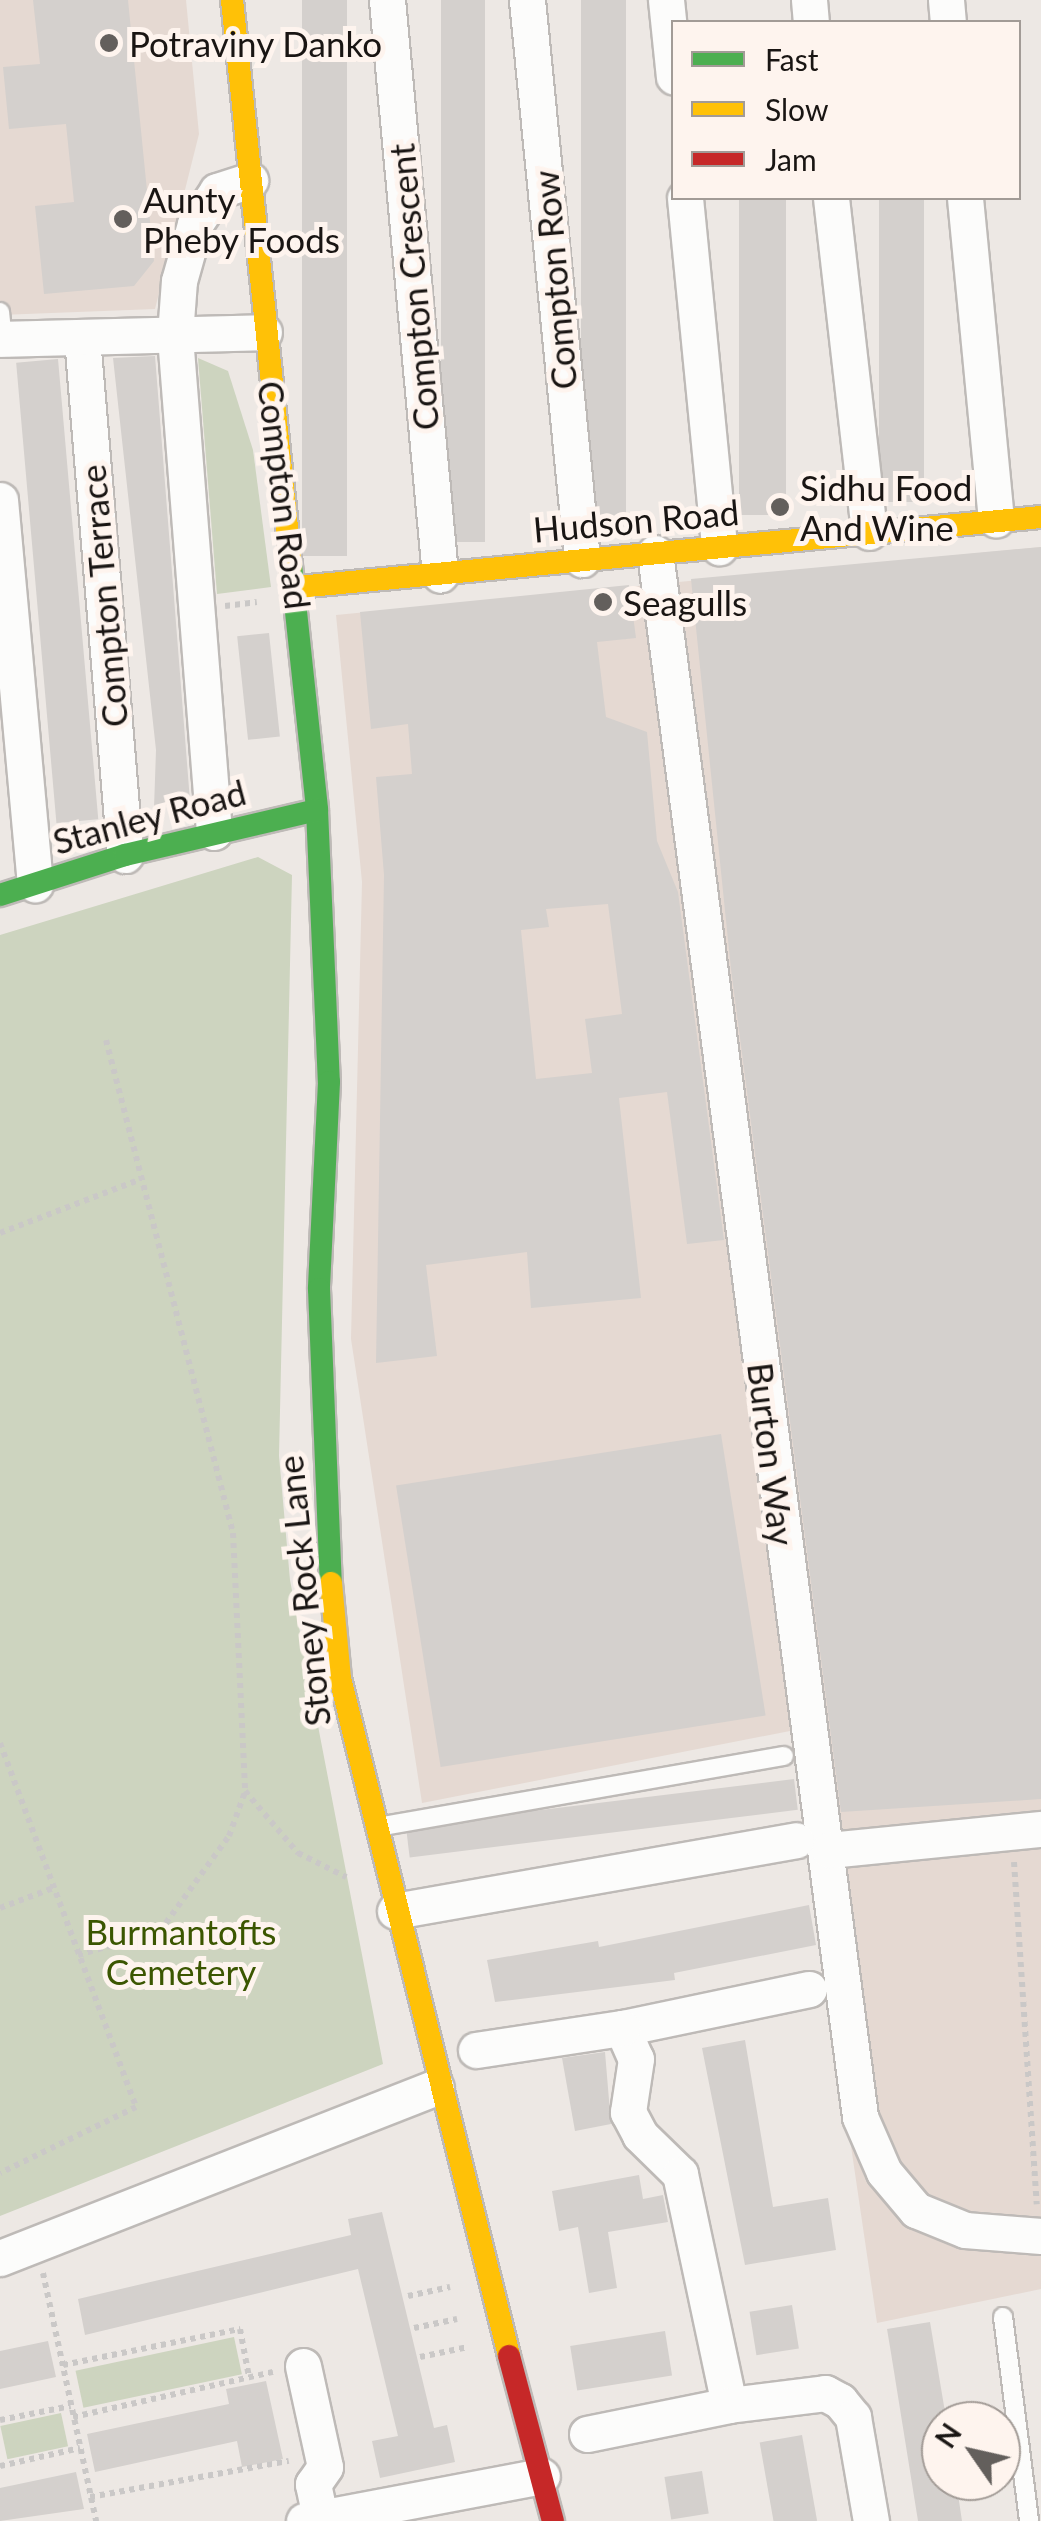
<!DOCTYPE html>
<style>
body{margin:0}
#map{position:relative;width:1041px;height:2521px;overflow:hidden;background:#ede8e4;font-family:Lato,sans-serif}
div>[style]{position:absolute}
.built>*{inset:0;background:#e5d9d2}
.green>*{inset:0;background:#cdd4bf;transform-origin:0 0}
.building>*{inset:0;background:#d4d0cd;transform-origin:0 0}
.path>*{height:6px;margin-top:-3px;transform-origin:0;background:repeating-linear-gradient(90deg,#cac8c7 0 5px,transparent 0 10px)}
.roads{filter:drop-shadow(2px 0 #bebab7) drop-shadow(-2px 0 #bebab7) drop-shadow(0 2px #bebab7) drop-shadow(0 -2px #bebab7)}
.lane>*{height:18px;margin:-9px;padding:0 9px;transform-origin:9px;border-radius:9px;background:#fcfcfb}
.street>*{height:35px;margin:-17.5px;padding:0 17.5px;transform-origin:17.5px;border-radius:17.5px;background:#fcfcfb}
.fast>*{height:22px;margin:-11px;padding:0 11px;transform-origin:11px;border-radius:11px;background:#4caf50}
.slow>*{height:22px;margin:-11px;padding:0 11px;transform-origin:11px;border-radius:11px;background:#ffc107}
.jam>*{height:22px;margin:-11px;padding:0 11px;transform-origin:11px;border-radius:11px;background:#c62828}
.dots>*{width:28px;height:28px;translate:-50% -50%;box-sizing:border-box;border:5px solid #fef4ee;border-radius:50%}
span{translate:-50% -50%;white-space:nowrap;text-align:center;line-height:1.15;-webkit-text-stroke:10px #fef4ee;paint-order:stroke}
.poi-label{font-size:35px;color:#191513}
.left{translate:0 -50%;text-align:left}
.street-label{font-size:35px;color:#191513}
.park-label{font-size:35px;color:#3b5601}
.legend{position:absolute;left:671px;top:20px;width:350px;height:180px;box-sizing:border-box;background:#fef4ee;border:2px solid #a29b96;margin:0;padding:12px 18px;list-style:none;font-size:30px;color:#191513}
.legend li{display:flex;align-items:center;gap:20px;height:50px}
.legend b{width:50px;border:2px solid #a29b96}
.north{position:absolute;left:921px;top:2401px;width:100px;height:100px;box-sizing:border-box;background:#fef4ee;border:2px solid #a29b96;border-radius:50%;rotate:304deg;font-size:28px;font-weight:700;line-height:40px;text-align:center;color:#191513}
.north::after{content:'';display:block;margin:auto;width:35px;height:45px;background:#635f5c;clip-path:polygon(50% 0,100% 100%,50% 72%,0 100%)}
</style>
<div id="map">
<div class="built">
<i style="clip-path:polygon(0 0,186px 0,199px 134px,155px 309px,0 315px)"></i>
<i style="clip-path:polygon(1041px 547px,1041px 2289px,877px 2323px,790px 1731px,422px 1803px,351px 1339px,362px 882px,336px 615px)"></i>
</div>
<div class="green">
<i style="clip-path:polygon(198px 358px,228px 371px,253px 450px,271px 587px,217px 594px)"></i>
<i style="clip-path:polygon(258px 857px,292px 875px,279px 1456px,290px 1580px,383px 2064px,0 2216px,0 935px)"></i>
<i style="left:234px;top:2337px;width:38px;height:162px;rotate:78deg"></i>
<i style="left:61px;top:2413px;width:34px;height:62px;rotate:78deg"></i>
</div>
<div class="building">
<i style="clip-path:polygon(33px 0,128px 0,154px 261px,134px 286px,44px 294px,35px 206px,74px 202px,66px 124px,9px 129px,3px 67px,40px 64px)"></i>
<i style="left:302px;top:0;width:45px;height:556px"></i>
<i style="left:441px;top:0;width:44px;height:542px"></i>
<i style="left:581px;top:0;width:45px;height:529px"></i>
<i style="left:739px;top:198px;width:47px;height:317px"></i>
<i style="left:879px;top:198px;width:45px;height:304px"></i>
<i style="clip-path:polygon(155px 356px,190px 801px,154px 808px,156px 750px,113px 358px)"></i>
<i style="left:58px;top:359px;width:462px;height:42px;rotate:85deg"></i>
<i style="clip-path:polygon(1041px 547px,1041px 1799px,841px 1812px,731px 969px,691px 579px)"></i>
<i style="clip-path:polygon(evenodd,629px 585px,636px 638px,597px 642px,606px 717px,647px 732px,657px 841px,678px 892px,724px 1240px,687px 1244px,667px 1092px,619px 1098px,641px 1298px,531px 1308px,527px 1252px,426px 1265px,437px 1356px,376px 1363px,384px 875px,376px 777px,412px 774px,408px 724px,371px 729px,360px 612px,629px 585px,608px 904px,622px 1014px,585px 1019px,592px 1073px,536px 1079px,521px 930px,549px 927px,546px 909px,608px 904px)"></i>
<i style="left:269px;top:633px;width:104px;height:32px;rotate:84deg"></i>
<i style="left:721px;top:1434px;width:285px;height:329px;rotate:81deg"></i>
<i style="left:794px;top:1779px;width:31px;height:391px;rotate:83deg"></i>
<i style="clip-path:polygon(809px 1905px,816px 1945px,674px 1973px,675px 1980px,495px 2002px,487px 1960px,598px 1941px,599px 1947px)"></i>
<i style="clip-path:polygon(745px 2040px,773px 2207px,828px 2198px,836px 2250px,745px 2265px,702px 2048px)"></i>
<i style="clip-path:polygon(605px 2052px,611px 2124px,575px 2131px,562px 2058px)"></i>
<i style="clip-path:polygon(639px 2175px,643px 2199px,663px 2195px,668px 2222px,608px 2232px,617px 2288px,589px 2293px,578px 2227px,559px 2231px,552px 2191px)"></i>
<i style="clip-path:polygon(382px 2212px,434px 2428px,447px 2425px,455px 2462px,380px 2478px,372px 2441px,398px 2436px,358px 2269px,85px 2335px,78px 2299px,351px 2235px,348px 2219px)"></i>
<i style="left:792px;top:2305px;width:44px;height:43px;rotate:81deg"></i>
<i style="clip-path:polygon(930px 2322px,946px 2418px,941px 2481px,956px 2481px,962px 2521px,918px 2521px,891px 2353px,887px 2329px)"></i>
<i style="left:665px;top:2331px;width:45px;height:96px;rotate:81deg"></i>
<i style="clip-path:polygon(48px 2341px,56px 2377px,0 2389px,0 2351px)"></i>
<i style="clip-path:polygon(266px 2381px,283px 2459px,242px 2467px,237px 2441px,95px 2472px,87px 2434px,229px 2404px,226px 2389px)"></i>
<i style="left:802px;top:2435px;width:87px;height:43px;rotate:80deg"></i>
<i style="left:702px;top:2471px;width:43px;height:38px;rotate:81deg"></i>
<i style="clip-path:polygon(76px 2472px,84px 2509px,0 2521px,0 2488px)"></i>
</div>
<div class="path">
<i style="left:225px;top:606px;width:32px;rotate:-7deg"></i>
<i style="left:106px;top:1040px;width:509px;rotate:75.55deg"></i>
<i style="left:233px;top:1533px;width:258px;rotate:87.3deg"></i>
<i style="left:245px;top:1791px;width:82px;rotate:49.5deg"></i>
<i style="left:298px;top:1853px;width:54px;rotate:26.6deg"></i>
<i style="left:0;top:1233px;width:146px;rotate:-20.9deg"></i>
<i style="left:0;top:1743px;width:389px;rotate:69.5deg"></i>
<i style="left:136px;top:2107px;width:151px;rotate:154.1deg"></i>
<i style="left:1014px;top:1862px;width:343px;rotate:86.2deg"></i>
<i style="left:0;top:1908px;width:60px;rotate:-20.6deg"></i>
<i style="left:78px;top:1955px;width:85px;rotate:-16.3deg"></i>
<i style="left:160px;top:1931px;width:117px;rotate:-54deg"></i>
<i style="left:229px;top:1836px;width:47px;rotate:-70deg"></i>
<i style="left:43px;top:2273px;width:254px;rotate:77.9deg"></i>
<i style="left:408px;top:2296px;width:43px;rotate:-12.1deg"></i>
<i style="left:414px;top:2328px;width:44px;rotate:-11.8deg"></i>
<i style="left:420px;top:2357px;width:49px;rotate:-11.8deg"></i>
<i style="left:63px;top:2365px;width:181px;rotate:-11.5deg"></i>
<i style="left:240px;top:2329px;width:49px;rotate:79.4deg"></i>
<i style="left:73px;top:2417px;width:205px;rotate:-12.7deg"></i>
<i style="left:0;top:2420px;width:72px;rotate:-11.2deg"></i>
<i style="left:0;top:2466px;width:82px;rotate:-12.7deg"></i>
<i style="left:90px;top:2497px;width:202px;rotate:-10.3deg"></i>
</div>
<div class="roads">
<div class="lane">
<i style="left:0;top:312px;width:27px;rotate:84deg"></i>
<i style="left:377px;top:1827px;width:413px;rotate:-9.9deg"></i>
<i style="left:1003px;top:2317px;width:206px;rotate:82.7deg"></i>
</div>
<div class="street">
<i style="left:387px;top:0;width:577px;rotate:84.73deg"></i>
<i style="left:527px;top:0;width:562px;rotate:84.38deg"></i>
<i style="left:666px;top:0;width:77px;rotate:84.1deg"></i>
<i style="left:809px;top:0;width:22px;rotate:85deg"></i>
<i style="left:946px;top:0;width:22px;rotate:85deg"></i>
<i style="left:685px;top:198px;width:351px;rotate:84.4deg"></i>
<i style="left:831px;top:198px;width:336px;rotate:83.5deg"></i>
<i style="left:965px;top:198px;width:323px;rotate:84.5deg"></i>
<i style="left:82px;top:338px;width:519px;rotate:85.25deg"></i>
<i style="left:0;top:339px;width:264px;rotate:-1.5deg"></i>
<i style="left:0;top:500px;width:386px;rotate:84.8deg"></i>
<i style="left:655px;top:553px;width:1577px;rotate:82.53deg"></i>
<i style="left:860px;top:2117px;width:60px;rotate:66.4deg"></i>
<i style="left:884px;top:2172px;width:50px;rotate:49.9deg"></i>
<i style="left:916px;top:2210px;width:53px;rotate:22.2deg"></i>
<i style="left:965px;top:2230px;width:76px;rotate:4.5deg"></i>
<i style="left:214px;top:832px;width:499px;rotate:-94.5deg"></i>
<i style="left:175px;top:335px;width:54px;rotate:-85.8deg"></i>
<i style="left:179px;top:281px;width:59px;rotate:-74.3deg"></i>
<i style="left:195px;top:224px;width:40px;rotate:-56deg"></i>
<i style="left:217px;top:191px;width:35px;rotate:-18deg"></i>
<i style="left:829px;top:1850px;width:213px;rotate:-5.7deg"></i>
<i style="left:395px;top:1911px;width:407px;rotate:-10deg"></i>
<i style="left:809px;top:1989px;width:191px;rotate:168.2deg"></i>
<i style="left:622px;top:2028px;width:34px;rotate:66deg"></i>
<i style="left:636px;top:2059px;width:54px;rotate:98.6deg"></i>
<i style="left:628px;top:2112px;width:26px;rotate:62deg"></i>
<i style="left:640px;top:2135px;width:56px;rotate:44.3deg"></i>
<i style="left:680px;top:2174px;width:236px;rotate:78deg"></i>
<i style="left:729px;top:2405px;width:97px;rotate:-7.1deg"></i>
<i style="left:825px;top:2393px;width:17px;rotate:28deg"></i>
<i style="left:840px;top:2401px;width:21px;rotate:51deg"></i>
<i style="left:853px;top:2417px;width:106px;rotate:80.2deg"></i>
<i style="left:476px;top:2050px;width:148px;rotate:-8.6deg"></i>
<i style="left:0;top:2258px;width:468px;rotate:-21.4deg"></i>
<i style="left:303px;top:2366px;width:103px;rotate:77.7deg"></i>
<i style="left:325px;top:2467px;width:21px;rotate:125deg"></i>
<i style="left:313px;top:2484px;width:35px;rotate:78deg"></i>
<i style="left:587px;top:2434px;width:145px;rotate:-11.5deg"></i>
<i style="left:304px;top:2521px;width:242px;rotate:-10.7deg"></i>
</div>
<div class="fast">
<i style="left:291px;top:565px;width:246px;rotate:83.9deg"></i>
<i style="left:317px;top:810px;width:272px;rotate:87.5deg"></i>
<i style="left:329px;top:1082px;width:207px;rotate:92.8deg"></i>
<i style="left:319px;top:1289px;width:294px;rotate:87.7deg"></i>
<i style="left:0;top:895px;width:131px;rotate:-17.7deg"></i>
<i style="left:125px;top:855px;width:197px;rotate:-13.2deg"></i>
</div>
<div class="slow">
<i style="left:232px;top:0;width:568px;rotate:84.04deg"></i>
<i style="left:298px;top:587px;width:746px;rotate:-5.38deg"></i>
<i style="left:331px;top:1583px;width:95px;rotate:84.6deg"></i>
<i style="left:340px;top:1678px;width:699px;rotate:76deg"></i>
</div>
<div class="jam">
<i style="left:509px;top:2356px;width:171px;rotate:75.1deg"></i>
</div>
</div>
<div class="dots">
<i style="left:109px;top:43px;background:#635f5c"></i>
<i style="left:123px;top:219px;background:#635f5c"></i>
<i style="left:780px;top:507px;background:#635f5c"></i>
<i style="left:603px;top:602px;background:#635f5c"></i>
</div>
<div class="poi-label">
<span class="left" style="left:129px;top:43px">Potraviny Danko</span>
<span class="left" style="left:143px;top:219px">Aunty<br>Pheby Foods</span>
<span class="left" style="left:800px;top:507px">Sidhu Food<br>And Wine</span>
<span class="left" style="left:623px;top:602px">Seagulls</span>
</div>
<div class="street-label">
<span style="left:554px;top:280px;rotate:-95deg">Compton Row</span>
<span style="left:413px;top:287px;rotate:-95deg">Compton Crescent</span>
<span style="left:285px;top:495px;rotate:83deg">Compton Road</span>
<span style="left:636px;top:520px;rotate:-5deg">Hudson Road</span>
<span style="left:103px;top:596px;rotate:-95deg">Compton Terrace</span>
<span style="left:149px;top:816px;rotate:-15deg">Stanley Road</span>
<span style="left:772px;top:1454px;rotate:83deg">Burton Way</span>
<span style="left:303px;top:1591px;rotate:-96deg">Stoney Rock Lane</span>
</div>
<div class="park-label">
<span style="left:181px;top:1951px">Burmantofts<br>Cemetery</span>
</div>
<ul class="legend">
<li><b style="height:12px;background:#4caf50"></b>Fast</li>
<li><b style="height:12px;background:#ffc107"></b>Slow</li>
<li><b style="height:12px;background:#c62828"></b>Jam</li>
</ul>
<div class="north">N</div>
</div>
